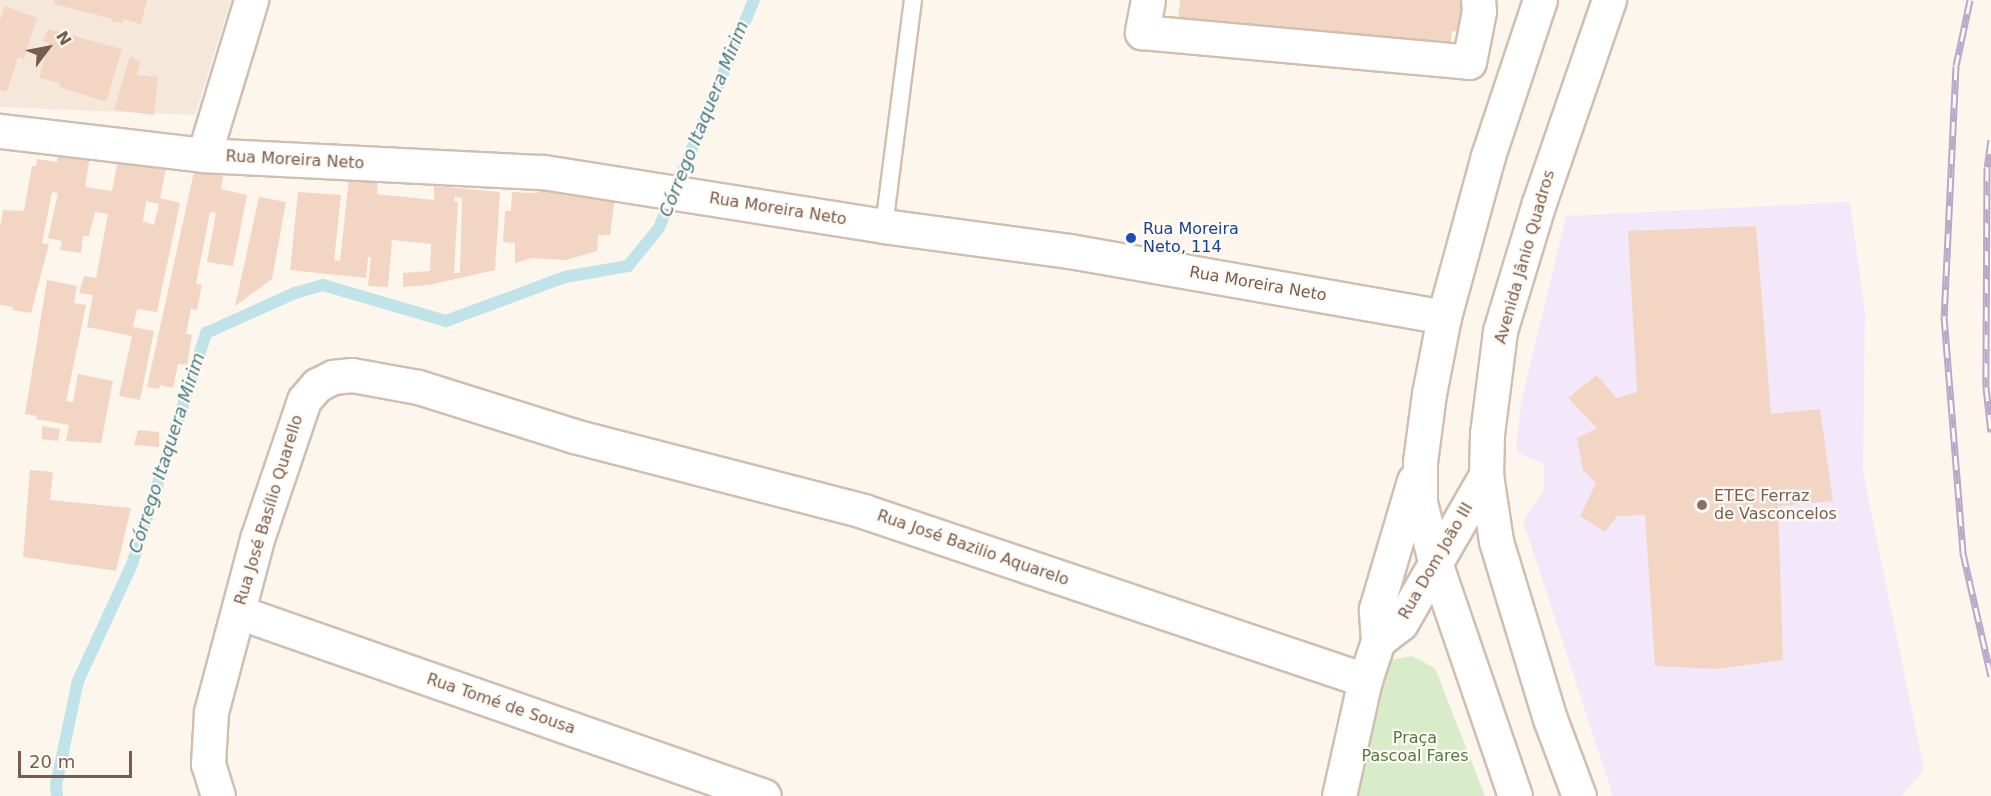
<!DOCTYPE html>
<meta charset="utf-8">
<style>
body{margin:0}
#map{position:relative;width:1991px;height:796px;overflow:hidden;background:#fdf6ec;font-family:"DejaVu Sans",sans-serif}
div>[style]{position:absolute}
.residential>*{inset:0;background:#f5e8da}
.education>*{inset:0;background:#f3e8fa}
.green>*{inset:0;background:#d8ecc9}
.stream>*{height:12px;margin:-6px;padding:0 6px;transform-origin:6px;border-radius:6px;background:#bfe3e8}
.building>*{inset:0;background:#f3d5c3}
.roads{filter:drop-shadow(2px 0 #d1beb0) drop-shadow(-2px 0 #d1beb0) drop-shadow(0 2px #d1beb0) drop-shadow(0 -2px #d1beb0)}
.lane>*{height:16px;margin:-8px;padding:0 8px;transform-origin:8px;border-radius:8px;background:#fff}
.street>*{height:33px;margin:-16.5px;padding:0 16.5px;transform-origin:16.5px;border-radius:16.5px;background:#fff}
.secondary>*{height:33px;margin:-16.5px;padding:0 16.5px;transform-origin:16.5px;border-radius:16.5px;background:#fff}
.rail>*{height:7px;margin-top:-3.5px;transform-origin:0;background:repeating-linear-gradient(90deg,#fffaf3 0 14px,#b9a8c9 0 28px);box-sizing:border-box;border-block:2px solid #b9a8c9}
.dots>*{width:16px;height:16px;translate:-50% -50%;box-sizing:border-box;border:3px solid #fffaf3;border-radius:50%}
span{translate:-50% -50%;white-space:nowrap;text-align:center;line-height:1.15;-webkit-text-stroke:4.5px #fffaf3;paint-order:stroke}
.street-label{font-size:16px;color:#7a5c4d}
.transit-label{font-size:16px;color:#164399}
.left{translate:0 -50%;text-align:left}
.education-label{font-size:16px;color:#785e54}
.park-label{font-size:16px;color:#537a41}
.water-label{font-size:18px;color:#437c86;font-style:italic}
.north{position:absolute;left:18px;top:18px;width:60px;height:60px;-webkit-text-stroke:4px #fffaf3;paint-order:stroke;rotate:58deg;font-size:16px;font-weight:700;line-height:24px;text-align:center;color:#7a5c4d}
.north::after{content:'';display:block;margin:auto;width:21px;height:27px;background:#7a5c4d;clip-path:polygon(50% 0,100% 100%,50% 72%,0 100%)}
.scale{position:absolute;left:18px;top:751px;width:114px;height:27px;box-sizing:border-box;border:3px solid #7a5c4d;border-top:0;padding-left:8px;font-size:18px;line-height:21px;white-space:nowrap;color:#7a5c4d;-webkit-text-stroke:4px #fffaf3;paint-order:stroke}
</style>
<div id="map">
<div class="residential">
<i style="clip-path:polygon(0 0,231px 0,195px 115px,0 107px)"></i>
</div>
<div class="education">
<i style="clip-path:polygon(1850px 202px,1865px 312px,1863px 471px,1924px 770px,1901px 796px,1613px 796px,1523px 521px,1544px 489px,1544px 464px,1516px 452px,1521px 403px,1566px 216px)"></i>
</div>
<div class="green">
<i style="clip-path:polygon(1412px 656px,1435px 668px,1485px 796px,1356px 796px,1380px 677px,1389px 660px)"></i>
</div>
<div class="stream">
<i style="left:57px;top:796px;width:11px;rotate:-95deg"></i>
<i style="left:56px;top:785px;width:106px;rotate:-78.1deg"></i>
<i style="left:78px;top:681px;width:129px;rotate:-65.2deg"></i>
<i style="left:132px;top:564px;width:243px;rotate:-72.2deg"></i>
<i style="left:206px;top:333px;width:98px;rotate:-24.2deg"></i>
<i style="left:295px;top:293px;width:29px;rotate:-16deg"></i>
<i style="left:323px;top:285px;width:128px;rotate:16.3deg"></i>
<i style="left:446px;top:321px;width:127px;rotate:-20.3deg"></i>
<i style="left:565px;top:277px;width:64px;rotate:-9.9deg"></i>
<i style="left:628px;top:266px;width:49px;rotate:-50.8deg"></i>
<i style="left:659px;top:228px;width:247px;rotate:-67.4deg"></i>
</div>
<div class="building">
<i style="clip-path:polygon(55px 0,147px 0,141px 24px,123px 19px,122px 23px,112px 22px,113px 19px,54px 4px)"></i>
<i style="clip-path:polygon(1180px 0,1462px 0,1458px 32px,1452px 31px,1450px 53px,1178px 21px)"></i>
<i style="clip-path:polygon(5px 6px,37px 18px,24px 59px,18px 57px,7px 92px,0 90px,0 20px)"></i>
<i style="clip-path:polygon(48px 29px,122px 49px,106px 102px,59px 87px,60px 83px,39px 78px,49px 43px,43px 41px)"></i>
<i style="clip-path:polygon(130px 56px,140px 62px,137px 75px,158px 77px,154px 115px,114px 110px)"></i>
<i style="clip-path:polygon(evenodd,58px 153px,90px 156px,85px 187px,112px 191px,118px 159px,167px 164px,160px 198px,180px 203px,157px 312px,137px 309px,133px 327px,154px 331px,140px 400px,119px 396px,132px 336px,87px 327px,93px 295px,79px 293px,84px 276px,96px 278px,108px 214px,95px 212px,89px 236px,83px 236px,81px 253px,60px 250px,62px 241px,48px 238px,58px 193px,52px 192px,42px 243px,49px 244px,31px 313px,12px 310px,13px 307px,0 305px,0 228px,3px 210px,24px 211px,32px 166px,36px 166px,37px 159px,57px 162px,58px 153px,146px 201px,159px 204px,154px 225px,143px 221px,146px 201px)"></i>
<i style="clip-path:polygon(195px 167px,224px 170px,221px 189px,247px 195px,233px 266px,207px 262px,216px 213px,210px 212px,196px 284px,202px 285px,197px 310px,191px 309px,186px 334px,192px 335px,187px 365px,178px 364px,173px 388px,160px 385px,159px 389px,147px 387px)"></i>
<i style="clip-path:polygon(evenodd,349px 178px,378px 180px,377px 194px,434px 200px,434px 186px,500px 192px,495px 270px,429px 285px,403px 287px,403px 273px,430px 271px,431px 244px,392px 240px,388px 287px,368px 286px,371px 257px,368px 257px,366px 278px,290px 270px,298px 192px,341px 195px,334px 260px,340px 261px,349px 178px,455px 197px,462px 198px,460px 273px,454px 273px,458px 202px,454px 201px,455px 197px)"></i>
<i style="clip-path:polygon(540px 189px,565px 190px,564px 195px,605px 199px,605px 195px,615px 197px,610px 235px,598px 235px,597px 251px,566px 260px,532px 258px,515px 263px,515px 243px,503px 242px,505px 211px,511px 211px,512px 192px,537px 193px)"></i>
<i style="clip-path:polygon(259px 197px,286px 202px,272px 279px,235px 306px)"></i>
<i style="clip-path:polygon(1756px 226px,1771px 414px,1820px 409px,1833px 501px,1778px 506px,1783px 660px,1716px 669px,1655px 666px,1645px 515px,1617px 516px,1605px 532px,1580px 516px,1596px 483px,1583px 470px,1577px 438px,1597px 428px,1568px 398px,1597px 375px,1616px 398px,1637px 392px,1628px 231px)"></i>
<i style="clip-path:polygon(47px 280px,77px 286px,74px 303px,86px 305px,66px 401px,73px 402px,78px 374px,113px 381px,101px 443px,66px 441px,69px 425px,36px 419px,37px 416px,25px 414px)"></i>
<i style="clip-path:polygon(42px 426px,60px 429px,58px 441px,42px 439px)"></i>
<i style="clip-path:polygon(138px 430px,159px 432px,159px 447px,134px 445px)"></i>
<i style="clip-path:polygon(30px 470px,53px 472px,50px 500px,131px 508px,116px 571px,23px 557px)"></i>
</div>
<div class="roads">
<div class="lane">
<i style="left:884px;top:226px;width:228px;rotate:-82.7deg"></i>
</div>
<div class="street">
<i style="left:1148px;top:0;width:33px;rotate:101deg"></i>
<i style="left:1142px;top:32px;width:328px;rotate:5.2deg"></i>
<i style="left:1469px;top:62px;width:52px;rotate:-78.9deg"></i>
<i style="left:1479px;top:11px;width:11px;rotate:-95deg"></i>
<i style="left:0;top:131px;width:205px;rotate:6.7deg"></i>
<i style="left:204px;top:155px;width:339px;rotate:2.9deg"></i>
<i style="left:543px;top:172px;width:345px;rotate:9deg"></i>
<i style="left:884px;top:226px;width:188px;rotate:7.7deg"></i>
<i style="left:1070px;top:251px;width:380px;rotate:10deg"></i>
<i style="left:204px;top:155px;width:162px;rotate:-73.1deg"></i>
<i style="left:238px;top:612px;width:557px;rotate:19.28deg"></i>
<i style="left:218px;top:796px;width:34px;rotate:-107deg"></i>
<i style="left:208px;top:764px;width:52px;rotate:-86.7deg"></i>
<i style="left:211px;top:712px;width:179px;rotate:-75.1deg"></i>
<i style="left:257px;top:539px;width:147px;rotate:-71.3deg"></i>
<i style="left:304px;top:400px;width:20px;rotate:-49deg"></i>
<i style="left:317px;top:385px;width:18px;rotate:-27deg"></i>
<i style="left:333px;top:377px;width:19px;rotate:-6deg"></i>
<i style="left:352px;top:375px;width:67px;rotate:10.3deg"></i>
<i style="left:418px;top:387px;width:164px;rotate:17.4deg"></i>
<i style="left:574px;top:436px;width:299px;rotate:14.5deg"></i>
<i style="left:863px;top:511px;width:530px;rotate:18.61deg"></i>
</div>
<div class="secondary">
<i style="left:1378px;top:641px;width:29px;rotate:-38deg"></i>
<i style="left:1401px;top:623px;width:171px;rotate:-60.1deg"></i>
<i style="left:1339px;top:796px;width:119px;rotate:-77.4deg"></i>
<i style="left:1365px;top:680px;width:41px;rotate:-71.6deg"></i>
<i style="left:1378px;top:641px;width:32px;rotate:-94deg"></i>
<i style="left:1376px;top:609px;width:134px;rotate:-73.5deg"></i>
<i style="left:1515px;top:796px;width:244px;rotate:-108.9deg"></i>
<i style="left:1436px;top:565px;width:65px;rotate:-104.3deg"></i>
<i style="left:1420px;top:502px;width:40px;rotate:-90deg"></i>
<i style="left:1420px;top:462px;width:69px;rotate:-82.5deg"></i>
<i style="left:1429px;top:394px;width:78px;rotate:-79deg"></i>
<i style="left:1444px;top:317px;width:167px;rotate:-74.7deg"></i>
<i style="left:1488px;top:156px;width:164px;rotate:-71.6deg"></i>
<i style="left:1579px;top:796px;width:82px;rotate:-110.6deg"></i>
<i style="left:1550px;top:719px;width:186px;rotate:-106.9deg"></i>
<i style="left:1496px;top:541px;width:67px;rotate:-98.6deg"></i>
<i style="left:1486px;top:475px;width:41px;rotate:-88.6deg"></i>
<i style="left:1487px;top:434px;width:104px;rotate:-82.8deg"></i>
<i style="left:1500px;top:331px;width:134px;rotate:-73.1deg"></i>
<i style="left:1539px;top:203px;width:215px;rotate:-71deg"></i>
</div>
</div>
<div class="rail">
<i style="left:1970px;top:0;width:67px;rotate:102deg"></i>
<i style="left:1956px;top:66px;width:250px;rotate:92.7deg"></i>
<i style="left:1944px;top:316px;width:238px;rotate:85.4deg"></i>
<i style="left:1963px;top:553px;width:126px;rotate:77.2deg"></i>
<i style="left:1991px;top:140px;width:27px;rotate:98deg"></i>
<i style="left:1987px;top:167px;width:220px;rotate:90.3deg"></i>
<i style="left:1986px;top:387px;width:45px;rotate:83.7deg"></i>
</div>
<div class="dots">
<i style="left:1131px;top:238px;background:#1a4fb4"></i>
<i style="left:1702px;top:505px;background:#8d6e63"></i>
</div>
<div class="street-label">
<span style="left:295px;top:160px;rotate:3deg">Rua Moreira Neto</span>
<span style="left:778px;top:209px;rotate:9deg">Rua Moreira Neto</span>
<span style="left:1525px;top:257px;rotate:-74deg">Avenida Jânio Quadros</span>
<span style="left:1258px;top:284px;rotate:10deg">Rua Moreira Neto</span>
<span style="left:269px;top:510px;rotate:-73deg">Rua José Basílio Quarello</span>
<span style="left:973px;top:548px;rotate:19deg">Rua José Bazilio Aquarelo</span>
<span style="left:1436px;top:561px;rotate:-60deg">Rua Dom João III</span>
<span style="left:501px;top:704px;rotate:19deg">Rua Tomé de Sousa</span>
</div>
<div class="transit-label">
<span class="left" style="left:1143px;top:238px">Rua Moreira<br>Neto, 114</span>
</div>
<div class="education-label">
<span class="left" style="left:1714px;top:505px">ETEC Ferraz<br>de Vasconcelos</span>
</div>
<div class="park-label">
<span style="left:1415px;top:747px">Praça<br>Pascoal Fares</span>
</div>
<div class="water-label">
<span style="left:704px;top:119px;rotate:-68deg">Córrego Itaquera Mirim</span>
<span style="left:167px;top:453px;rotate:-72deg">Córrego Itaquera Mirim</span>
</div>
<div class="north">N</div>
<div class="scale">20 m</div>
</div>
